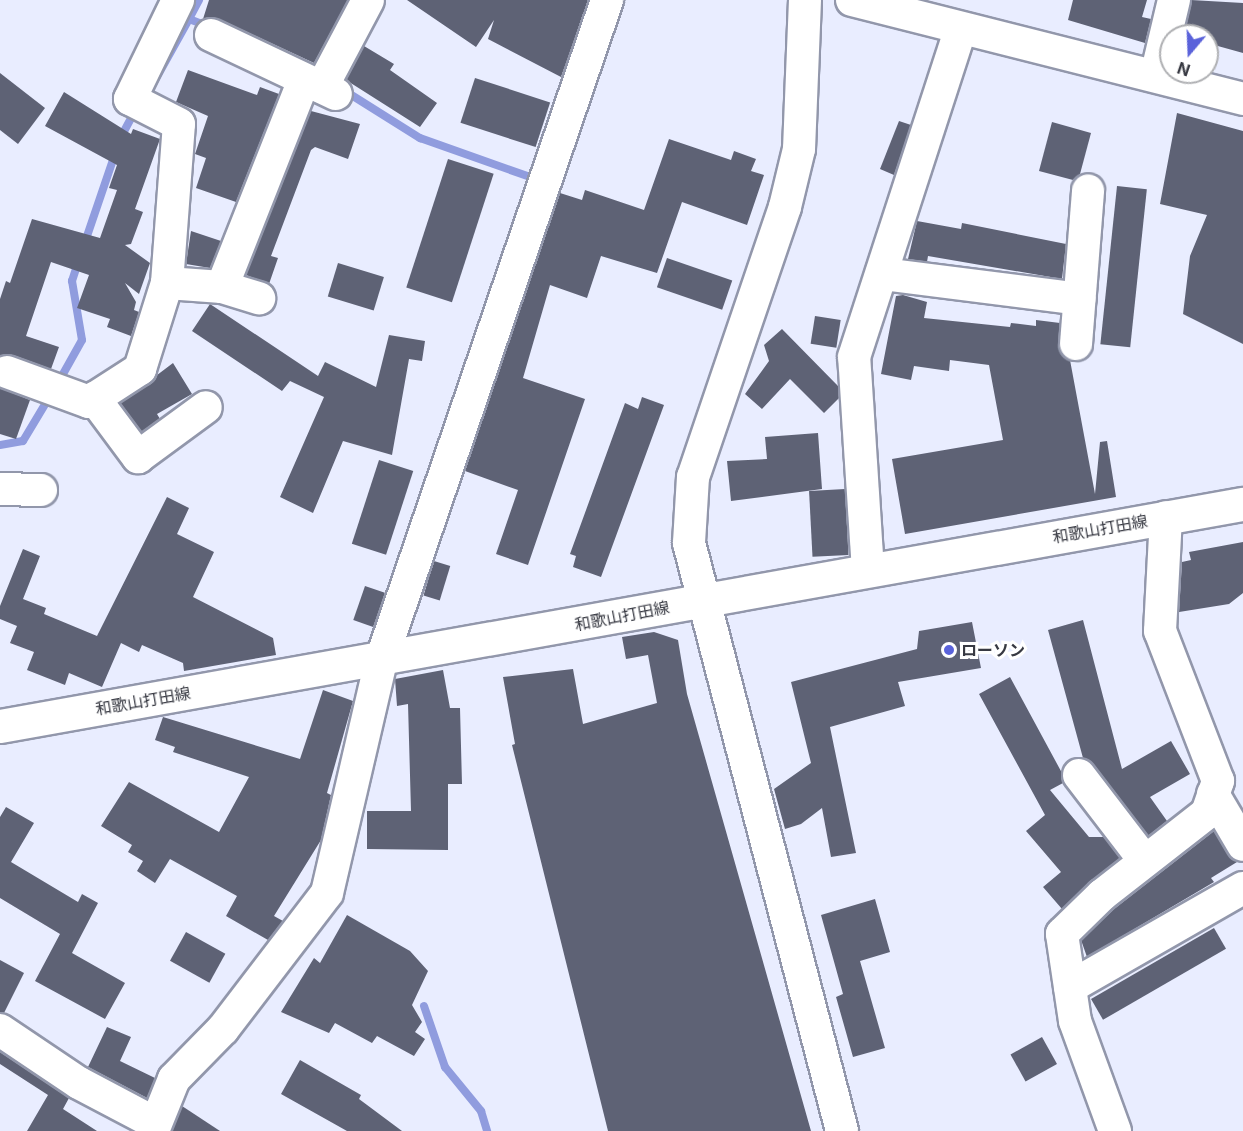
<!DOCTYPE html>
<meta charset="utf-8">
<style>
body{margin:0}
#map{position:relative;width:1243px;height:1131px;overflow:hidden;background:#e9edff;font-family:Inter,"Noto Sans JP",sans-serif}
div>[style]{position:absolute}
.stream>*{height:8px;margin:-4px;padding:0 4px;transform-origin:4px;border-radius:4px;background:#909cde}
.building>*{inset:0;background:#5e6275;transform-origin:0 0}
.roads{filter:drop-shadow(2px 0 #9297ab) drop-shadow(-2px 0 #9297ab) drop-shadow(0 2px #9297ab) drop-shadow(0 -2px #9297ab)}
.minor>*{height:32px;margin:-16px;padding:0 16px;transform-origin:16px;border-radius:16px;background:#fff}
.major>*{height:33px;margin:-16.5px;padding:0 16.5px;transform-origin:16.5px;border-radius:16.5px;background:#fff}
.dots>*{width:16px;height:16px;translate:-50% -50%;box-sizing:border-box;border:3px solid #fff;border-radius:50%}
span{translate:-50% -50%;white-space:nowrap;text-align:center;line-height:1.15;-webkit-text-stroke:6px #fff;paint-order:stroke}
.street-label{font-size:16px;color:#373942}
.poi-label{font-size:16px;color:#373942;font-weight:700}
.left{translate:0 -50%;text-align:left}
.north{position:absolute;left:1159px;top:24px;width:60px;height:60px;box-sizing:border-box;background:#fff;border:2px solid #afb0b3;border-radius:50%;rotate:199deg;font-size:16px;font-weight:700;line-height:24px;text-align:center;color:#373942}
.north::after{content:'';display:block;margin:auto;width:21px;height:27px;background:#5a62da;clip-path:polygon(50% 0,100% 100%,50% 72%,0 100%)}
</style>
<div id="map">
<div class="stream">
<i style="left:199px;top:0;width:21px;rotate:118deg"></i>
<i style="left:189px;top:19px;width:22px;rotate:21deg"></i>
<i style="left:149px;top:91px;width:82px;rotate:-60.9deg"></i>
<i style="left:345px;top:91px;width:89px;rotate:32.1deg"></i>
<i style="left:420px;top:138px;width:120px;rotate:19.5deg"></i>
<i style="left:121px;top:137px;width:30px;rotate:-62deg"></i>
<i style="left:85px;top:242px;width:93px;rotate:-71.2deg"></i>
<i style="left:58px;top:383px;width:49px;rotate:-60.8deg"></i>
<i style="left:82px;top:340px;width:60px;rotate:-99.6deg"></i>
<i style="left:72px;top:281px;width:20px;rotate:-72deg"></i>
<i style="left:0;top:445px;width:23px;rotate:-10deg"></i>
<i style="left:23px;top:441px;width:52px;rotate:-59deg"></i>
<i style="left:424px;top:1006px;width:65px;rotate:71deg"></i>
<i style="left:445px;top:1067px;width:57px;rotate:50.7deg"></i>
<i style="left:481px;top:1111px;width:21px;rotate:73deg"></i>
</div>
<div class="building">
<i style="clip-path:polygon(209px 0,348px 0,314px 63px,219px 19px,203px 19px)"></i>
<i style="clip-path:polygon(407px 0,588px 0,561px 77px,488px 39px,494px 20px,476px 47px)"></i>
<i style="clip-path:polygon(1073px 0,1147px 0,1142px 17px,1151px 19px,1145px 43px,1068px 20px)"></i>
<i style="clip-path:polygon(1191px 0,1243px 3px,1243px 53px,1207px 43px,1207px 36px,1184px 36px)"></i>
<i style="clip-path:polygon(364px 46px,394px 64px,390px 70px,437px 103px,420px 127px,346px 80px)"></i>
<i style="clip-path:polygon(188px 70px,257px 95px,260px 87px,279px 94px,236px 202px,196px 188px,206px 158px,195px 154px,208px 116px,176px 102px)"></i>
<i style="clip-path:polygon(0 73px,45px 108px,18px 144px,0 130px)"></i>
<i style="left:475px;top:78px;width:79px;height:47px;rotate:18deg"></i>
<i style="clip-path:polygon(64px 92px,131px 134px,133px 129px,160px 139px,135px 209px,143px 212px,131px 244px,125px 245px,150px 263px,139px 294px,125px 283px,136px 302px,134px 310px,139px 312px,131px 336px,107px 327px,110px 319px,77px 308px,89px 275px,51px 262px,26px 336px,59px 347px,51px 369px,13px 355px,0 356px,0 299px,6px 281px,10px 283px,32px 219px,100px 238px,117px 190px,109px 188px,117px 165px,45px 126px)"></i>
<i style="clip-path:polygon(311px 111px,360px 124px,348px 159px,315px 147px,311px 150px,271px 256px,278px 258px,269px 284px,246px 275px)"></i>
<i style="clip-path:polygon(1177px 113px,1243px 131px,1243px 344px,1183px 314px,1190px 256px,1207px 215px,1160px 204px)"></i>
<i style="clip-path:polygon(899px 121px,911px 125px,894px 175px,880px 169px)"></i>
<i style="clip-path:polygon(1052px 122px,1091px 133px,1080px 174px,1073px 180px,1039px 171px)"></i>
<i style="clip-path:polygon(669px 139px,731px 160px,734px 151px,756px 159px,751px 171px,764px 175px,747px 225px,682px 202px,657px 273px,601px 256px,587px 298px,550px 285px,523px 378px,585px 399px,528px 565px,496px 554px,518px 490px,465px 471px,560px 193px,582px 200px,585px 190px,644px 210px)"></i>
<i style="left:448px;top:159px;width:48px;height:135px;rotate:18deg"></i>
<i style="left:1117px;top:186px;width:30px;height:159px;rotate:6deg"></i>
<i style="clip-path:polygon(917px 221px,961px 229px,962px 223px,1066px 244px,1062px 279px,928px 256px,927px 262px,908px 259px)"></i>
<i style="clip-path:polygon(191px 231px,221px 241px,210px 268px,186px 264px)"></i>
<i style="left:667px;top:258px;width:69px;height:31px;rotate:19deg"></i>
<i style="left:338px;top:263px;width:48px;height:35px;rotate:17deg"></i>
<i style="clip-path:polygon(903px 295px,927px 302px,924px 318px,1010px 327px,1011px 323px,1036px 326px,1036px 320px,1060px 323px,1060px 351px,1070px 360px,1095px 494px,1100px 442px,1107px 441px,1116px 497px,905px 534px,892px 459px,1003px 440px,989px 365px,950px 360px,949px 371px,914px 366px,911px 380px,881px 374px,896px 296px)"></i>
<i style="clip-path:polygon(210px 304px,318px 376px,325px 362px,376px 387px,389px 335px,425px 341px,422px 361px,409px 359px,392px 455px,343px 441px,313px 513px,280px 497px,324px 397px,290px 381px,282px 391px,192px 331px)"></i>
<i style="left:815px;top:316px;width:26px;height:28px;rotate:9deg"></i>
<i style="clip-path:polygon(782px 329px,838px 386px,839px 398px,824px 413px,790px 379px,762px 409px,745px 394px,769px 361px,764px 345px)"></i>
<i style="clip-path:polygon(173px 363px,192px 394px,157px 414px,160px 419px,142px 432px,120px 403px)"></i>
<i style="clip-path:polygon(0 388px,30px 400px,16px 439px,0 434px)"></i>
<i style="clip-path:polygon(642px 397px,664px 405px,601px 577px,573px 567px,576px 556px,570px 554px,625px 403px,638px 409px)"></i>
<i style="clip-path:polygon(818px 433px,822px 489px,731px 501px,727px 461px,767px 459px,765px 437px)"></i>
<i style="left:379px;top:460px;width:36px;height:88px;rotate:18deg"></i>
<i style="left:845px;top:489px;width:66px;height:36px;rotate:87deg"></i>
<i style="clip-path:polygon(167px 497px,189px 508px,177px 534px,214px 552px,193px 597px,273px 638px,276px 655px,184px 671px,183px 663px,142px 645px,139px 652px,121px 643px,102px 687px,69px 673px,65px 685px,27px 670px,34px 652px,10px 643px,17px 626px,0 619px,0 606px,23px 549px,40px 556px,23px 599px,46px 608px,44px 614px,97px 636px)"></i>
<i style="clip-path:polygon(1243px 542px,1243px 593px,1229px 604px,1179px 612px,1182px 562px,1191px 560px,1189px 552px)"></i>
<i style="left:434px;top:561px;width:17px;height:36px;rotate:17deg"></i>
<i style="left:365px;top:586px;width:21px;height:36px;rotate:19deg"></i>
<i style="clip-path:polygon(1083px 620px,1122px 769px,1171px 741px,1190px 774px,1150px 797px,1167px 821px,1148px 836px,1093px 764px,1083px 758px,1048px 630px)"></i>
<i style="clip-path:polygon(972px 622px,981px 668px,898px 682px,905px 706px,830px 727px,856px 853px,831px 857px,822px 808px,801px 824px,785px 829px,774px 789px,811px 763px,791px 682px,917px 649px,919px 631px)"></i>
<i style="clip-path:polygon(654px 632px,678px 640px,687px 694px,811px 1131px,608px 1131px,512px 745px,515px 744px,503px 677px,573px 669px,583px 724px,657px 703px,648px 655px,626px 659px,622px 637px)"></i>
<i style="clip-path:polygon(443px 670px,450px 708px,460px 708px,462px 784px,448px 784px,448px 850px,367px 849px,367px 811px,411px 811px,408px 704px,397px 706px,395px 679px)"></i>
<i style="clip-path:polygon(1010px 677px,1062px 773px,1063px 783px,1050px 790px,1089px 837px,1104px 837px,1120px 858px,1062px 909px,1043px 887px,1061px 872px,1026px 831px,1045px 815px,979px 694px)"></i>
<i style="clip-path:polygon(323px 690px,353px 701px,327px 793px,331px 795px,321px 840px,274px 916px,283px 921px,268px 940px,226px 916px,237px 896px,170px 859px,155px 883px,137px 871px,143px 861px,128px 852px,132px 845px,101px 826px,129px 782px,219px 832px,249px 777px,173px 752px,175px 747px,155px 740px,163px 717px,300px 759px)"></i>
<i style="clip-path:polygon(6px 807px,34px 823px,11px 862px,78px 902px,82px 894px,98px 903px,72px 953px,125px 983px,105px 1019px,35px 981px,60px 934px,0 898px,0 817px)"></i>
<i style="clip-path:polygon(1214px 831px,1237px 862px,1211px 878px,1214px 882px,1087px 957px,1081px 940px,1114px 909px)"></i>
<i style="clip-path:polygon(875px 899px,890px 952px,860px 961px,885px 1048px,853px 1057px,836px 997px,843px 994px,821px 915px)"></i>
<i style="clip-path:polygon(347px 915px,410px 951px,428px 971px,412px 1005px,422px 1022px,415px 1032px,425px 1039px,414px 1056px,377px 1036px,372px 1043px,335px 1023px,329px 1033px,281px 1012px,314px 958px,320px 963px)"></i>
<i style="left:1214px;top:928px;width:24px;height:142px;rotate:60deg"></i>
<i style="left:186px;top:932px;width:45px;height:33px;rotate:29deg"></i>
<i style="clip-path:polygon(0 960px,24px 973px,4px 1013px,0 1012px)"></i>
<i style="clip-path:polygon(107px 1027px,131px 1037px,120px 1061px,155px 1078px,147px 1098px,88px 1067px)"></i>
<i style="left:1042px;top:1037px;width:31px;height:36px;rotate:61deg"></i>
<i style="clip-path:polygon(0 1052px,69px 1098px,63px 1109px,97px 1131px,27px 1131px,48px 1095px,0 1064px)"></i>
<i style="clip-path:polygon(300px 1060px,361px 1095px,359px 1099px,402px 1131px,347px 1131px,281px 1094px)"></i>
<i style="clip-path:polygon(182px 1106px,220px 1131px,172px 1131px)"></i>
</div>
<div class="roads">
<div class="minor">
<i style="left:805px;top:0;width:149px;rotate:92.3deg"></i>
<i style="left:799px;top:149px;width:60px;rotate:103.6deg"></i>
<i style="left:785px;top:207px;width:285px;rotate:108.8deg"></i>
<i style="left:693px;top:477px;width:66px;rotate:93.5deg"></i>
<i style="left:689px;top:543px;width:608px;rotate:75.41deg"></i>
<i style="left:852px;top:0;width:403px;rotate:14.2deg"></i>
<i style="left:211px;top:35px;width:138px;rotate:25.3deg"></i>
<i style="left:1156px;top:76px;width:78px;rotate:-76.7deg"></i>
<i style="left:322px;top:87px;width:98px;rotate:-62.1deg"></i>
<i style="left:882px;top:274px;width:199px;rotate:7.2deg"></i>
<i style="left:167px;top:283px;width:55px;rotate:4.2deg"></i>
<i style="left:222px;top:287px;width:39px;rotate:17deg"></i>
<i style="left:222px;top:287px;width:223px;rotate:-68.4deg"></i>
<i style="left:1076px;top:344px;width:154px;rotate:-85.5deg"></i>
<i style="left:7px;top:372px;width:87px;rotate:20.1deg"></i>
<i style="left:89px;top:402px;width:61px;rotate:-32.9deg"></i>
<i style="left:140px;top:369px;width:90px;rotate:-72.6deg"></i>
<i style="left:167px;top:283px;width:159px;rotate:-85.7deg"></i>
<i style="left:179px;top:124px;width:55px;rotate:-153deg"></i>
<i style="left:130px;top:99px;width:110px;rotate:-64.1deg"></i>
<i style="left:94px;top:398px;width:74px;rotate:53.3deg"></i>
<i style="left:138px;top:457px;width:84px;rotate:-36.3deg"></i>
<i style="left:0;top:489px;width:41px;rotate:1.4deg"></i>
<i style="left:868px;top:571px;width:214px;rotate:-93.7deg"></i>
<i style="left:854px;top:357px;width:343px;rotate:-72deg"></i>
<i style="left:1079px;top:775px;width:108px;rotate:52.5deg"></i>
<i style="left:1213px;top:794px;width:59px;rotate:59.5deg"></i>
<i style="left:1070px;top:987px;width:199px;rotate:-29.8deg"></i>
<i style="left:0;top:1030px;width:95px;rotate:33.9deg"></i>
<i style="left:79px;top:1083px;width:86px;rotate:27.8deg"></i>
<i style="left:153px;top:1131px;width:56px;rotate:-68deg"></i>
<i style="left:174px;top:1079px;width:70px;rotate:-45.6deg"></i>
<i style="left:223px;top:1029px;width:171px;rotate:-52.6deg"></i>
<i style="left:327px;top:893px;width:238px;rotate:-76.9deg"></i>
<i style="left:381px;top:661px;width:699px;rotate:-71.12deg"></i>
<i style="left:1115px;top:1131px;width:117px;rotate:-110deg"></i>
<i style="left:1075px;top:1021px;width:88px;rotate:-98.5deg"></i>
<i style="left:1062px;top:934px;width:56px;rotate:-44.3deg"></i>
<i style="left:1102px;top:895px;width:133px;rotate:-38deg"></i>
<i style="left:1207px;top:813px;width:34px;rotate:-71deg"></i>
<i style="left:1218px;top:781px;width:161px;rotate:-111.1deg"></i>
<i style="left:1160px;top:631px;width:114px;rotate:-87deg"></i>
</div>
<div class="major">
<i style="left:0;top:726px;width:1263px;rotate:-10.13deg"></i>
</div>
</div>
<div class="dots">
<i style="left:949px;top:650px;background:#5a62da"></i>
</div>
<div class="street-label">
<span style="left:1100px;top:529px;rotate:-10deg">和歌山打田線</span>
<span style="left:622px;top:616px;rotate:-11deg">和歌山打田線</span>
<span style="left:143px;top:701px;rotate:-10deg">和歌山打田線</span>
</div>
<div class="poi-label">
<span class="left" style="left:961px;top:650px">ローソン</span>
</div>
<div class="north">N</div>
</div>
